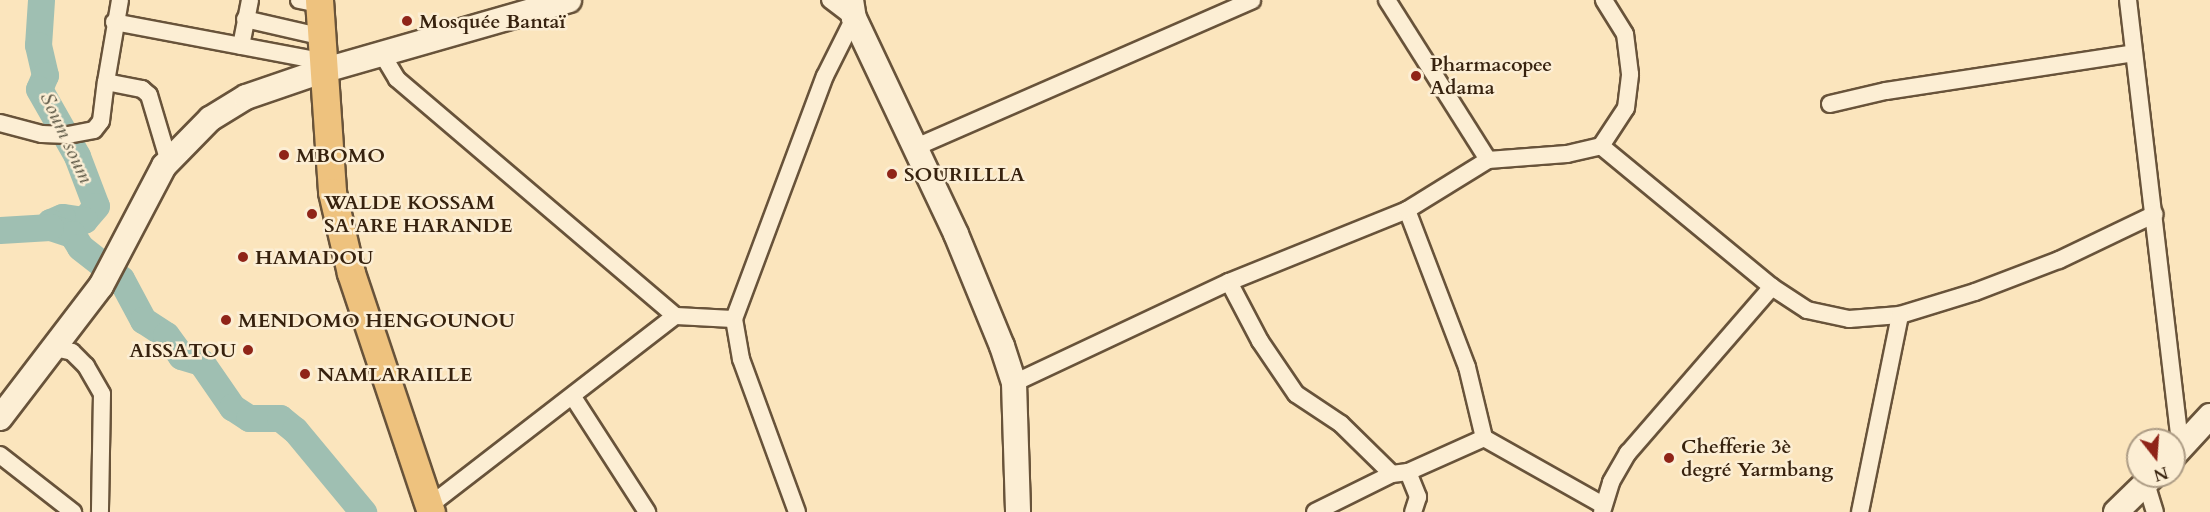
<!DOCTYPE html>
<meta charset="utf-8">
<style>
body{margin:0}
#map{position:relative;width:2210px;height:512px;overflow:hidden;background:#fbe5bd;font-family:Cardo,serif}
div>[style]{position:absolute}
.river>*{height:27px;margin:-13.5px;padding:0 13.5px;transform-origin:13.5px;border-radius:13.5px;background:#9fbfb2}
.roads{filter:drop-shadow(2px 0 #68533a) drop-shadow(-2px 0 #68533a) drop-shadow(0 2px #68533a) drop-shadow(0 -2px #68533a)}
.street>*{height:16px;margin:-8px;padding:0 8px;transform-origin:8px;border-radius:8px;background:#fceed4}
.secondary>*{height:24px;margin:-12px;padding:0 12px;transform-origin:12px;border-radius:12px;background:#fceed4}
.primary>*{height:27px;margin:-13.5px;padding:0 13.5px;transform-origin:13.5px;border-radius:13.5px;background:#eec27e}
.dots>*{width:16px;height:16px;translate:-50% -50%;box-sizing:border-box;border:3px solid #fceed4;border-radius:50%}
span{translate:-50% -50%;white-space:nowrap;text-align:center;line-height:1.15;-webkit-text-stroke:5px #fceed4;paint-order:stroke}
.poi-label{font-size:20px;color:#37220e;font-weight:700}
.left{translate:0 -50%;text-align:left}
.right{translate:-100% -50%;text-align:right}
.water-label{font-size:21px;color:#56513f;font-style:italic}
.north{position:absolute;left:2126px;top:428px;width:60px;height:60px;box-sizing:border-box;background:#fceed4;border:2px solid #ad9c85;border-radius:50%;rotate:163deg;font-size:16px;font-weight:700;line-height:24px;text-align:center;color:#37220e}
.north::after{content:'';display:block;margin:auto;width:21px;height:27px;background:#8f2418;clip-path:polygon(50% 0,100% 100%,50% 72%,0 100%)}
</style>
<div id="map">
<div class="river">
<i style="left:41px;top:0;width:45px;rotate:93.8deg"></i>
<i style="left:38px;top:45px;width:31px;rotate:77deg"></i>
<i style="left:45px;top:75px;width:15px;rotate:113deg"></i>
<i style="left:39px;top:89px;width:77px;rotate:60.4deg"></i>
<i style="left:77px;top:156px;width:53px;rotate:69.2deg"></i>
<i style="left:96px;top:206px;width:18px;rotate:131deg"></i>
<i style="left:84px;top:220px;width:22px;rotate:-172deg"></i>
<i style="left:62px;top:217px;width:13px;rotate:157deg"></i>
<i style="left:50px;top:222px;width:5px;rotate:90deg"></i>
<i style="left:50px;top:227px;width:23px;rotate:18deg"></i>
<i style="left:72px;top:234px;width:15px;rotate:58deg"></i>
<i style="left:80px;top:247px;width:52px;rotate:38deg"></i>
<i style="left:121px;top:279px;width:47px;rotate:61.8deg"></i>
<i style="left:143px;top:320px;width:27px;rotate:33deg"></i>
<i style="left:166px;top:335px;width:26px;rotate:54deg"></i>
<i style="left:181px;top:356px;width:21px;rotate:17deg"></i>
<i style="left:201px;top:362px;width:55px;rotate:55.4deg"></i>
<i style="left:232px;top:407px;width:20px;rotate:33deg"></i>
<i style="left:249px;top:418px;width:31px"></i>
<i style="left:280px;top:418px;width:19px;rotate:39deg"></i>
<i style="left:295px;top:430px;width:107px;rotate:50.3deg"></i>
<i style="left:0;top:230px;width:50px;rotate:-3.4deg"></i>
</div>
<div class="roads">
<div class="street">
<i style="left:120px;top:0;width:83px;rotate:99.7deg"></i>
<i style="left:106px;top:82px;width:37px;rotate:11deg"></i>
<i style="left:142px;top:89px;width:9px;rotate:41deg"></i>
<i style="left:149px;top:95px;width:70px;rotate:73.4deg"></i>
<i style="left:299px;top:0;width:20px;rotate:11deg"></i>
<i style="left:1387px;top:0;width:189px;rotate:57.7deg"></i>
<i style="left:1488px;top:160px;width:79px;rotate:-4.3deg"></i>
<i style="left:1567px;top:154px;width:35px;rotate:-13deg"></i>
<i style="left:1601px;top:146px;width:45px;rotate:-56.7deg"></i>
<i style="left:1626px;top:108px;width:34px;rotate:-83deg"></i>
<i style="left:1630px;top:74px;width:40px;rotate:-97.1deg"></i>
<i style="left:1625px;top:34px;width:40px;rotate:-122deg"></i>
<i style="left:2128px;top:0;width:451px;rotate:83.3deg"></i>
<i style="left:245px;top:19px;width:76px;rotate:12.9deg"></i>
<i style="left:114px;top:22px;width:211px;rotate:10.7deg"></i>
<i style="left:241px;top:46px;width:47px;rotate:-78.9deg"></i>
<i style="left:382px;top:54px;width:29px;rotate:59deg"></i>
<i style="left:397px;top:79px;width:365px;rotate:40.4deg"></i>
<i style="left:675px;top:316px;width:59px;rotate:2.9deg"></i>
<i style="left:1830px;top:104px;width:57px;rotate:-13.1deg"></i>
<i style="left:1886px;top:91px;width:251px;rotate:-8.7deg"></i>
<i style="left:0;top:123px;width:43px;rotate:14.7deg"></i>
<i style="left:42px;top:134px;width:26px;rotate:2deg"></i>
<i style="left:68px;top:135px;width:26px;rotate:-11deg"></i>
<i style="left:94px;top:130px;width:11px;rotate:-52deg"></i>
<i style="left:101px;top:121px;width:39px;rotate:-83deg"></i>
<i style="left:1601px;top:146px;width:222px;rotate:39.5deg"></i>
<i style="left:1772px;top:287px;width:42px;rotate:33.3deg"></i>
<i style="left:1807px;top:310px;width:43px;rotate:12.1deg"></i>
<i style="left:1849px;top:319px;width:51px;rotate:-4.5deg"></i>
<i style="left:1900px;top:315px;width:78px;rotate:-17deg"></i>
<i style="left:1975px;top:292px;width:90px;rotate:-20.9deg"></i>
<i style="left:2059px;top:260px;width:106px;rotate:-25.6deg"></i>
<i style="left:914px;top:148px;width:369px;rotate:-23.6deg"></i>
<i style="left:1407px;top:210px;width:168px;rotate:69.1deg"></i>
<i style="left:1467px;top:367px;width:73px;rotate:76.5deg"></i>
<i style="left:1484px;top:438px;width:137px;rotate:29.4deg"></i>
<i style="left:1229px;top:282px;width:67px;rotate:62.3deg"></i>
<i style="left:1260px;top:341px;width:64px;rotate:55.8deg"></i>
<i style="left:1296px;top:394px;width:54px;rotate:33.7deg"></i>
<i style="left:1341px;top:424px;width:71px;rotate:44.4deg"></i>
<i style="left:55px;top:348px;width:17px;rotate:13deg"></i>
<i style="left:72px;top:352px;width:20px;rotate:45deg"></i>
<i style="left:86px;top:366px;width:32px;rotate:60deg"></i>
<i style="left:102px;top:394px;width:118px;rotate:91deg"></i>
<i style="left:1014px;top:383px;width:238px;rotate:-25.2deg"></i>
<i style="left:1229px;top:282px;width:192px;rotate:-22deg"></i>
<i style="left:1407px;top:210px;width:95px;rotate:-31.7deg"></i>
<i style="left:573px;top:397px;width:137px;rotate:57.2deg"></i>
<i style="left:0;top:455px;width:93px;rotate:38deg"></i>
<i style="left:1408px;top:472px;width:27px;rotate:68deg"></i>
<i style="left:1418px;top:497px;width:16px;rotate:108deg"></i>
<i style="left:2146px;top:483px;width:30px;rotate:73deg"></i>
<i style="left:429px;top:506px;width:311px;rotate:-37.7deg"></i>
<i style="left:797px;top:512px;width:163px;rotate:-110.1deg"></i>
<i style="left:741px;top:359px;width:41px;rotate:-99.9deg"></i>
<i style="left:734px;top:319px;width:259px;rotate:-69.5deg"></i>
<i style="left:825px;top:76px;width:65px;rotate:-63.4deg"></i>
<i style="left:854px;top:18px;width:30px;rotate:-143deg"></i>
<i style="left:1315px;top:512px;width:86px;rotate:-26.3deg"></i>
<i style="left:1392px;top:474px;width:16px;rotate:-7deg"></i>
<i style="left:1408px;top:472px;width:83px;rotate:-24.1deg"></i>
<i style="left:1602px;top:512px;width:31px;rotate:-73deg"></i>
<i style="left:1611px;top:482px;width:34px;rotate:-60deg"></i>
<i style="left:1628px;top:453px;width:220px;rotate:-49.1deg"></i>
<i style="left:1860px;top:512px;width:201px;rotate:-78.5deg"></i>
</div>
<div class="secondary">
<i style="left:851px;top:0;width:18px;rotate:81deg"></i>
<i style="left:854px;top:18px;width:239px;rotate:64.7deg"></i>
<i style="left:956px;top:234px;width:121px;rotate:67.7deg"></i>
<i style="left:1002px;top:346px;width:39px;rotate:72deg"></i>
<i style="left:1014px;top:383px;width:129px;rotate:88.2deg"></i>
<i style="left:0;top:418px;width:166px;rotate:-52.6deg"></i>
<i style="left:101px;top:286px;width:136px;rotate:-62.3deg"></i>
<i style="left:164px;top:166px;width:66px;rotate:-45.6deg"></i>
<i style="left:210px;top:119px;width:42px;rotate:-31.4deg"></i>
<i style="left:246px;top:97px;width:80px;rotate:-18.9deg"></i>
<i style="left:322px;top:71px;width:257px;rotate:-16deg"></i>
<i style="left:2174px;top:455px;width:53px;rotate:-47.3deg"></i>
<i style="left:2116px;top:512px;width:52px;rotate:-44.2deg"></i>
</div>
<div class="primary">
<i style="left:319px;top:0;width:192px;rotate:86.1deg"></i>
<i style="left:332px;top:192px;width:83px;rotate:76.8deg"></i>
<i style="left:351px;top:273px;width:252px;rotate:71.5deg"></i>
</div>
</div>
<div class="dots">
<i style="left:407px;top:21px;background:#8f2418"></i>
<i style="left:1416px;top:76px;background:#8f2418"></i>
<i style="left:284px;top:155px;background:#8f2418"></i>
<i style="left:892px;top:174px;background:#8f2418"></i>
<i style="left:312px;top:214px;background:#8f2418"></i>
<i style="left:243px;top:257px;background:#8f2418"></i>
<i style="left:226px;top:320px;background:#8f2418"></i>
<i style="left:248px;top:350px;background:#8f2418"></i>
<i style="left:305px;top:374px;background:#8f2418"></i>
<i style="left:1669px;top:458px;background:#8f2418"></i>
</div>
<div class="poi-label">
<span class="left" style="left:419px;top:21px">Mosquée Bantaï</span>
<span class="left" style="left:1430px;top:76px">Pharmacopee<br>Adama</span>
<span class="left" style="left:296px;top:155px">MBOMO</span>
<span class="left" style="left:904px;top:174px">SOURILLLA</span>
<span class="left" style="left:324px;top:214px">WALDE KOSSAM<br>SA'ARE HARANDE</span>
<span class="left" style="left:255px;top:257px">HAMADOU</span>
<span class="left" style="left:238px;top:320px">MENDOMO HENGOUNOU</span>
<span class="right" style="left:236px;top:350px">AISSATOU</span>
<span class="left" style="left:317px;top:374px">NAMLARAILLE</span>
<span class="left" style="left:1681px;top:458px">Chefferie 3è<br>degré Yarmbang</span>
</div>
<div class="water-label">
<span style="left:66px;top:138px;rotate:65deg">Soum soum</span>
</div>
<div class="north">N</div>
</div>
